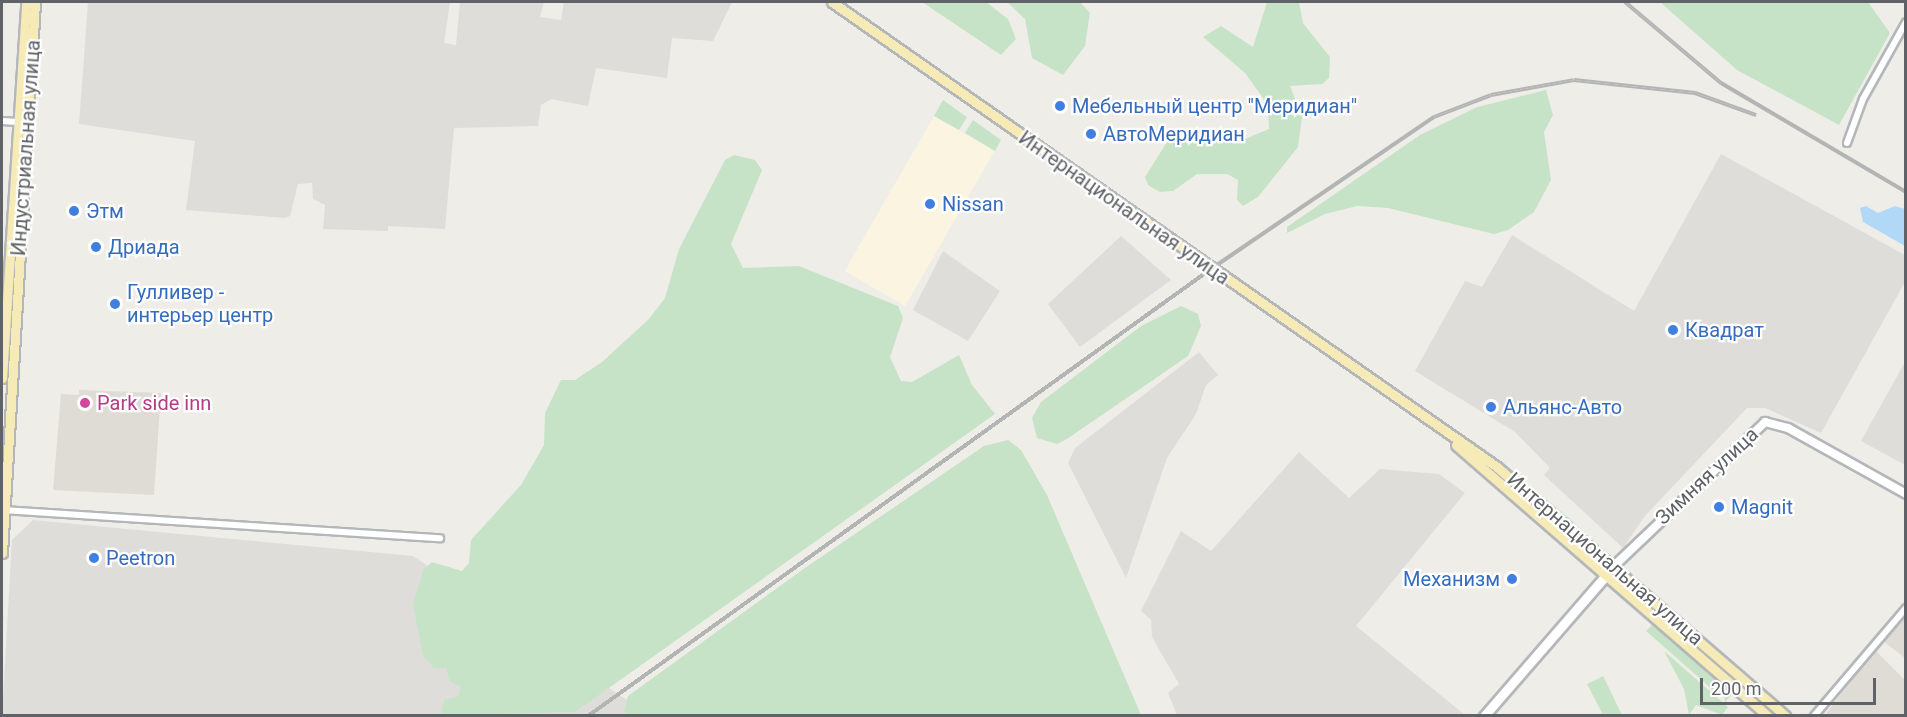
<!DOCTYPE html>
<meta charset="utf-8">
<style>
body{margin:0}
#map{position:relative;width:1907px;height:717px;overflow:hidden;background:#efede8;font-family:Roboto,sans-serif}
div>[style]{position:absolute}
.commercial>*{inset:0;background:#faf4e1;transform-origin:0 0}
.industrial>*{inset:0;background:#deddda}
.education>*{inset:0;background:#dfdcd6}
.green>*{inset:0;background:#c7e3c7}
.water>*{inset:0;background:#b1d8f6}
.roads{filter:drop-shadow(2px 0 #b4b7ba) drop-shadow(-2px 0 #b4b7ba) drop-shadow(0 2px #b4b7ba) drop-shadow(0 -2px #b4b7ba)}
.minor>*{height:6px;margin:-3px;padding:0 3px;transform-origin:3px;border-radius:3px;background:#fff}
.tertiary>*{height:8px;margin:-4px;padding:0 4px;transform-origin:4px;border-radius:4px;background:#fff}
.secondary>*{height:9px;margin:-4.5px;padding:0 4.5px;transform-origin:4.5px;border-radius:4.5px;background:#fff}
.primary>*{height:9px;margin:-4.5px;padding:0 4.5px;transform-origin:4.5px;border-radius:4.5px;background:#f6ebb6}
.rail>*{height:4px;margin-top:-2px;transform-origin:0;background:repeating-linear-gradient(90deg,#fff 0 4.5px,#b3b4b4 0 9px);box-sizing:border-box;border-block:2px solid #b3b4b4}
.dots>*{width:16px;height:16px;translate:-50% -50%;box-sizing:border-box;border:3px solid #fff;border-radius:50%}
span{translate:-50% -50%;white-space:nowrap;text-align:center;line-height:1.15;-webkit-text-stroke:4.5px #fff;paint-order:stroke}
.shop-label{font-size:20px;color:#366cbe}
.left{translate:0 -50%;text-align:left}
.right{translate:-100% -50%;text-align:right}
.street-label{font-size:20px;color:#5f6266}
.hotel-label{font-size:20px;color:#b23c85}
.frame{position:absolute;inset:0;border:3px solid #5f6266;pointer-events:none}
.scale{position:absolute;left:1700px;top:678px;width:176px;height:27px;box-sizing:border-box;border:3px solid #5f6266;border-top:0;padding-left:8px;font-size:18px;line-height:21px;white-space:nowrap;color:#5f6266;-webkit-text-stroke:4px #fff;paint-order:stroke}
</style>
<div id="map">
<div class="commercial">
<i style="left:934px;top:116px;width:70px;height:179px;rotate:30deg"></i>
</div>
<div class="industrial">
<i style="clip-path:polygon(88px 2px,450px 2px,444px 43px,456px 45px,460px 2px,544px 2px,540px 17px,561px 20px,564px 2px,732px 2px,713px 41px,672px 38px,667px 78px,596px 68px,588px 106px,551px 99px,541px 105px,538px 126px,454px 128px,445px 229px,388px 226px,388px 231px,323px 229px,325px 205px,313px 199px,312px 183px,298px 184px,290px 216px,285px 218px,186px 210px,195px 141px,79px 124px)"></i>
<i style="clip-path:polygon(1721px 154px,1905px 255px,1905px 282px,1821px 433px,1765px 408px,1747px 408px,1645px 516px,1623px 548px,1544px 475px,1550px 468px,1515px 432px,1415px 371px,1465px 281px,1482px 287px,1512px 235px,1634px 311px)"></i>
<i style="clip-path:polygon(1121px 236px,1171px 280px,1080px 347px,1048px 304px)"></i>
<i style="clip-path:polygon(943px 251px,1000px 291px,968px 341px,913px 310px)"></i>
<i style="clip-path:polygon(1199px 352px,1218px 375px,1206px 385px,1196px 414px,1167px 458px,1126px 578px,1068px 463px,1075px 448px)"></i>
<i style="clip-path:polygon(1905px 362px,1905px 465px,1861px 441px)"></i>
<i style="clip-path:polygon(1299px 452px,1349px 498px,1380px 469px,1439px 474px,1465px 493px,1356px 626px,1465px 715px,1177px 715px,1168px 693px,1179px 684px,1152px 637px,1151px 620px,1141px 611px,1181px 531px,1211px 551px)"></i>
<i style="clip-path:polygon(33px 520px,413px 556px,649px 715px,2px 716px,12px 540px)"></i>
</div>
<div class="education">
<i style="clip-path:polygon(79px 390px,161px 393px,154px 495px,53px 490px,61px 394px,79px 395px)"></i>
<i style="clip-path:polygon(1905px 615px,1905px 658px,1883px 641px)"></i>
<i style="clip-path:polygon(1875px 650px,1905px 680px,1905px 715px,1824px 716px)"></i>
</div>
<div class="green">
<i style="clip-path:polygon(922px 2px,986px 2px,1008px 19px,1016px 39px,1001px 55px)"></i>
<i style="clip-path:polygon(1007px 2px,1080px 2px,1090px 13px,1085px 46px,1063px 75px,1032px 58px,1025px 19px)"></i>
<i style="clip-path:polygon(1267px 2px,1299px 2px,1303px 23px,1330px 57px,1329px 78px,1322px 84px,1290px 86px,1302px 117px,1298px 147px,1258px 197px,1243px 206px,1237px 200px,1238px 180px,1227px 174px,1197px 174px,1173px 191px,1160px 192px,1148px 185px,1145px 177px,1169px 139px,1240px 141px,1269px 129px,1268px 105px,1245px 73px,1203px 37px,1221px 26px,1253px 47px)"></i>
<i style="clip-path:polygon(1660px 2px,1868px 2px,1890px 33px,1839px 125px,1737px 70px)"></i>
<i style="clip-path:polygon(1546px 90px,1553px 115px,1544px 132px,1551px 180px,1534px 212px,1508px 230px,1494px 234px,1388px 208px,1357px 206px,1325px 214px,1287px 233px,1287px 227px,1420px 135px,1477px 107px)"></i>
<i style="clip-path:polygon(943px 100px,967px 117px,959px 130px,934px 116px)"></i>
<i style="clip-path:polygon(973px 120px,1001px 140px,995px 151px,965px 133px)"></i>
<i style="clip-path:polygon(734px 155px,755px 160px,762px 170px,731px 244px,743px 268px,799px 266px,898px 306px,903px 318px,890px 357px,901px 381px,912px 382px,959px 355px,972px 385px,995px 414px,575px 712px,441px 715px,444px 700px,458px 696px,461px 687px,450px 682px,446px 668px,434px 668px,423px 656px,413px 604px,424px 569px,432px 562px,462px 571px,469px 563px,471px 540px,521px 485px,544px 445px,545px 413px,561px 380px,575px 380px,602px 362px,649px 319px,665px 298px,679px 249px,709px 191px,725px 160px)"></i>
<i style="clip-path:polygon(1181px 306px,1198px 314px,1201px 326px,1188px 356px,1067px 439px,1057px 444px,1037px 438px,1032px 418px,1041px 402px,1141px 326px)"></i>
<i style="clip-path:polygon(1467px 437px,1499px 460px,1569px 518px,1598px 547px)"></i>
<i style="clip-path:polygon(1008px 440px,1021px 450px,1047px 495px,1141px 715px,629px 716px,624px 711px,628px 696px,802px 570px,984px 446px)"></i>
<i style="clip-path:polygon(1653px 624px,1735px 691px,1725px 702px,1724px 695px,1721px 697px,1646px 631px)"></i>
<i style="clip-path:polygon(1664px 651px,1728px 707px,1722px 715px,1696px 705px,1689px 715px,1684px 689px)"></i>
<i style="clip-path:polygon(1603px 676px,1622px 715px,1603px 715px,1587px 684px)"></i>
</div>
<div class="water">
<i style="clip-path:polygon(1866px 206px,1878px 213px,1895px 206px,1905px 209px,1905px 246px,1863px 222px,1860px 208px)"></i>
</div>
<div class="roads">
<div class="minor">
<i style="left:2px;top:121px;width:16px;rotate:4deg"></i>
<i style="left:1847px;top:143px;width:47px;rotate:-70deg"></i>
<i style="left:1863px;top:99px;width:88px;rotate:-60.8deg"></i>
<i style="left:2px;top:510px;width:439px;rotate:3.7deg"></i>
<i style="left:1814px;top:716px;width:142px;rotate:-49.6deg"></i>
</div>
<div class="tertiary">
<i style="left:1614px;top:566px;width:209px;rotate:-43.6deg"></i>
<i style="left:1765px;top:422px;width:24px;rotate:15deg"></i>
<i style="left:1788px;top:428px;width:135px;rotate:29.2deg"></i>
</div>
<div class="secondary">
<i style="left:1484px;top:716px;width:186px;rotate:-49.1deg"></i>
</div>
<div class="primary">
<i style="left:832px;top:2px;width:811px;rotate:34.96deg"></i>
<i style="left:1497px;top:467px;width:381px;rotate:40.8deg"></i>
<i style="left:2px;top:378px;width:377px;rotate:-86.3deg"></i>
<i style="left:1456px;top:445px;width:413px;rotate:41deg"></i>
<i style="left:2px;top:553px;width:552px;rotate:-86.57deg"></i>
</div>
</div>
<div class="rail">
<i style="left:1625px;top:2px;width:126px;rotate:40.2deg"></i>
<i style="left:1721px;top:83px;width:215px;rotate:30.5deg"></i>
<i style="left:588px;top:716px;width:767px;rotate:-35.66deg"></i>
<i style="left:1211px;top:269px;width:270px;rotate:-34.3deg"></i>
<i style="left:1434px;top:117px;width:61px;rotate:-21.1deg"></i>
<i style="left:1491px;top:95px;width:84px;rotate:-10.2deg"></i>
<i style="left:1574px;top:80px;width:122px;rotate:6.1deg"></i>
<i style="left:1695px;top:93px;width:65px;rotate:19.8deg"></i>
</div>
<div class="dots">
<i style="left:1060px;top:106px;background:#3f7fe0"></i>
<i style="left:1091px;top:134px;background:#3f7fe0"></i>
<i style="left:930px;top:204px;background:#3f7fe0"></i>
<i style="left:74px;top:211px;background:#3f7fe0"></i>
<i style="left:96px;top:247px;background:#3f7fe0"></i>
<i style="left:115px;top:304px;background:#3f7fe0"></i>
<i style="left:1673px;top:330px;background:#3f7fe0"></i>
<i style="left:85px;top:403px;background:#d1479c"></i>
<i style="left:1491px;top:407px;background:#3f7fe0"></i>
<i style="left:1719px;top:507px;background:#3f7fe0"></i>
<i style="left:94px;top:558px;background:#3f7fe0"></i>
<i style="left:1512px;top:579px;background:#3f7fe0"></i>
</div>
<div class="shop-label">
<span class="left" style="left:1072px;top:106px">Мебельный центр "Меридиан"</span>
<span class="left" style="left:1103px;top:134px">АвтоМеридиан</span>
<span class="left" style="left:942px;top:204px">Nissan</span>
<span class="left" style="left:86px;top:211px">Этм</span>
<span class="left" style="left:108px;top:247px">Дриада</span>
<span class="left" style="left:127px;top:304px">Гулливер -<br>интерьер центр</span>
<span class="left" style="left:1685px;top:330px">Квадрат</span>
<span class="left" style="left:1503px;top:407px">Альянс-Авто</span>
<span class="left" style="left:1731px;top:507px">Magnit</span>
<span class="left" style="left:106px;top:558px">Peetron</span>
<span class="right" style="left:1500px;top:579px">Механизм</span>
</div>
<div class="street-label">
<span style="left:26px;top:148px;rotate:-86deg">Индустриальная улица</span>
<span style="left:1124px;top:208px;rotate:35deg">Интернациональная улица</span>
<span style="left:1707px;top:476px;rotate:-43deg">Зимняя улица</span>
<span style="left:1605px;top:559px;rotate:41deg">Интернациональная улица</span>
</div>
<div class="hotel-label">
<span class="left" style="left:97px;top:403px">Park side inn</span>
</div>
<div class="frame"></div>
<div class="scale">200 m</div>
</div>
